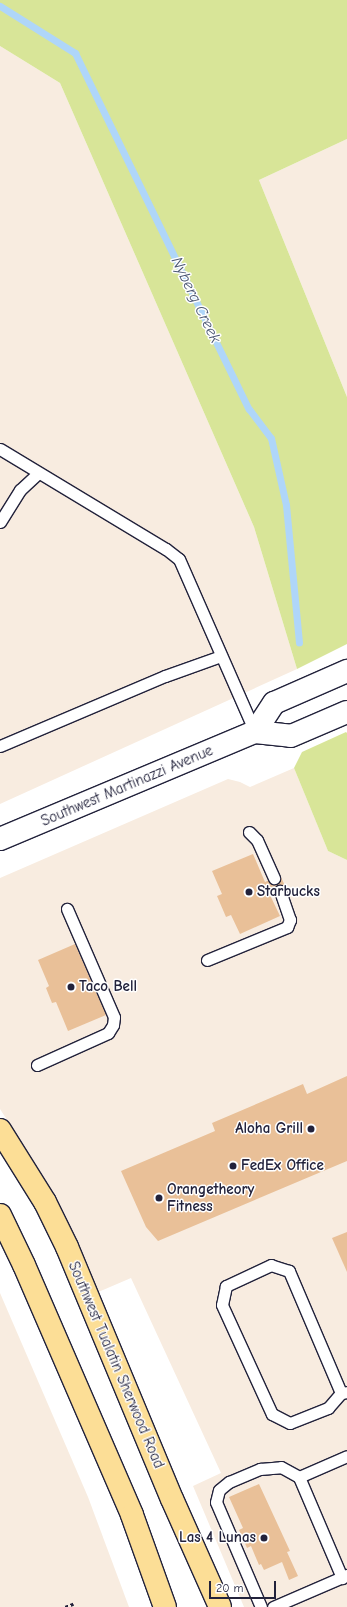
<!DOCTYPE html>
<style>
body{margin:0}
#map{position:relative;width:347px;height:1607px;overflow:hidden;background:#fff;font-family:"Comic Neue",sans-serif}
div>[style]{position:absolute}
.built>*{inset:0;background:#f8ece0}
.green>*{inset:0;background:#d8e598}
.stream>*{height:7px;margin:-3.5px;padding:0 3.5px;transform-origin:3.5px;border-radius:3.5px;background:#afd6f9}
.building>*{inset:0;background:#e9c098}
.path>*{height:2.5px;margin-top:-1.25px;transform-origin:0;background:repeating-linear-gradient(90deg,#22223b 0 3px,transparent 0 6px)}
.roads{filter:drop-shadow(1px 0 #22223b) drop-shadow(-1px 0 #22223b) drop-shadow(0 1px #22223b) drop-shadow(0 -1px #22223b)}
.lane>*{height:11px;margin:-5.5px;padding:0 5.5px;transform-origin:5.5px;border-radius:5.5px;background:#fff}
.secondary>*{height:22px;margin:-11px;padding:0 11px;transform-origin:11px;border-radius:11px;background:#fff}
.highway>*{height:22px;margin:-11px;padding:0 11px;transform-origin:11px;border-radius:11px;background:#fcde96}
.dots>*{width:11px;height:11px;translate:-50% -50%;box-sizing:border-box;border:2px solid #fff;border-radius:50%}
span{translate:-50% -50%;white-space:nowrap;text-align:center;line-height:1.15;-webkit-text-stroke:3px #fff;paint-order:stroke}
.street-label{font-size:15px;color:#22223b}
.poi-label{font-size:15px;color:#22223b;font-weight:700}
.left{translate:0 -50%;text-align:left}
.right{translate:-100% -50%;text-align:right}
.water-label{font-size:16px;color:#4c5874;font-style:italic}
.scale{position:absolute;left:209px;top:1581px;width:67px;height:18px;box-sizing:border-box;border:2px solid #22223b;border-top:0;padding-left:5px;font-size:12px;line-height:14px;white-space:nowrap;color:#22223b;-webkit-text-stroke:3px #fff;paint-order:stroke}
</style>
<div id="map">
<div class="built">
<i style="clip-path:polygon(0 46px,60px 83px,254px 527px,297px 669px,0 804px)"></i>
<i style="clip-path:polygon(347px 139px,347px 397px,259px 180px)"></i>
<i style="clip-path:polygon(294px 768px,328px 851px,347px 860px,347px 1607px,244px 1607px,193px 1486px,221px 1473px,131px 1278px,96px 1293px,51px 1194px,29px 1154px,0 1109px,0 878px,228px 779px,240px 782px,250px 787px)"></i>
<i style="clip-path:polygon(0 1293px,88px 1497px,129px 1607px,0 1607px)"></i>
</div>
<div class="green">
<i style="clip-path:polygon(0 0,347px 0,347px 139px,259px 180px,347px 397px,347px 644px,297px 669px,254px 527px,60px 83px,0 46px)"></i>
<i style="clip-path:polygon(346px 732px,347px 733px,347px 860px,328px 851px,294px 768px,302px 752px)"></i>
</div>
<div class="stream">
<i style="left:0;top:6px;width:89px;rotate:32.1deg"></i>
<i style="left:75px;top:53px;width:396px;rotate:64deg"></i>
<i style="left:249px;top:409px;width:36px;rotate:53deg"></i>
<i style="left:271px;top:438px;width:69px;rotate:77.4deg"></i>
<i style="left:286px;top:505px;width:138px;rotate:84.6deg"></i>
</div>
<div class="building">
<i style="clip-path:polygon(253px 854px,265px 882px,280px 875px,286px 888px,270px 895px,280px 916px,240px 934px,231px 915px,226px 917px,217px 896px,222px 894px,212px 871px)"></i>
<i style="clip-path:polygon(75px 944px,106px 1015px,68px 1031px,56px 1002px,52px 1003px,46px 988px,49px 986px,38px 960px)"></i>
<i style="clip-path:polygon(347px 1076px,347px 1161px,158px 1241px,146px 1227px,121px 1171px,215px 1131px,212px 1123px,303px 1084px,307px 1094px)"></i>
<i style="clip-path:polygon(347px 1232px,347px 1272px,332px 1238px)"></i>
<i style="clip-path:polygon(259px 1484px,290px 1551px,287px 1552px,298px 1576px,289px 1580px,282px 1562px,264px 1570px,261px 1564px,259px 1565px,251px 1546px,247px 1548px,239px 1530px,243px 1528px,229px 1497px)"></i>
</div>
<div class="path">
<i style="left:65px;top:1607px;width:9px;rotate:-21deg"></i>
</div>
<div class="roads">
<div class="lane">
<i style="left:0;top:449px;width:194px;rotate:31.1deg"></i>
<i style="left:166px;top:549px;width:16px;rotate:38deg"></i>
<i style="left:179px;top:559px;width:189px;rotate:66.3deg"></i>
<i style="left:0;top:522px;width:38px;rotate:-58deg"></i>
<i style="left:20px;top:490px;width:25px;rotate:-43deg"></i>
<i style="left:0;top:746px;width:179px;rotate:-23deg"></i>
<i style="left:165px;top:676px;width:59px;rotate:-19.7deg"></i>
<i style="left:249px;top:832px;width:11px;rotate:45deg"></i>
<i style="left:257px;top:840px;width:42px;rotate:65.9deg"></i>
<i style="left:207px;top:960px;width:87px;rotate:-22.4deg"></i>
<i style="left:287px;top:927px;width:8px;rotate:-67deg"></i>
<i style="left:290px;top:920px;width:31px;rotate:-109deg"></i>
<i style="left:37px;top:1065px;width:78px;rotate:-24.3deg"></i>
<i style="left:108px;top:1033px;width:9px;rotate:-58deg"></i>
<i style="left:113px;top:1025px;width:8px;rotate:-83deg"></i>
<i style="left:114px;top:1017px;width:118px;rotate:-113.5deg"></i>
<i style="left:341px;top:1393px;width:133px;rotate:-113.1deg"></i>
<i style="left:289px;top:1271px;width:19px;rotate:-162deg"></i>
<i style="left:271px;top:1265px;width:50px;rotate:155deg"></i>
<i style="left:226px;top:1286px;width:19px;rotate:102deg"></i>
<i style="left:222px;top:1305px;width:120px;rotate:65.4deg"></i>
<i style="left:272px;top:1414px;width:20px;rotate:27deg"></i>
<i style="left:290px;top:1423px;width:41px;rotate:-21.5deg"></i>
<i style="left:328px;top:1408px;width:20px;rotate:-49deg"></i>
<i style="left:341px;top:1393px;width:6px;rotate:-9deg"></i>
<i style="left:299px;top:1477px;width:52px;rotate:-23.6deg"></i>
<i style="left:261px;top:1607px;width:114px;rotate:-113.2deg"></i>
<i style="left:216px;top:1502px;width:12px;rotate:-76deg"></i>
<i style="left:219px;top:1490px;width:13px;rotate:-39deg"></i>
<i style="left:229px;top:1482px;width:34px;rotate:-23deg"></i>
<i style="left:260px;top:1469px;width:21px;rotate:-5deg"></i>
<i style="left:281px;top:1467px;width:21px;rotate:29deg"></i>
<i style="left:299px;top:1477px;width:110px;rotate:66.9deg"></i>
<i style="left:273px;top:1607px;width:81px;rotate:-23.4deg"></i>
</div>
<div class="secondary">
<i style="left:255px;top:732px;width:35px;rotate:-57deg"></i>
<i style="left:274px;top:703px;width:80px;rotate:-23.7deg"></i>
<i style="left:0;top:839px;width:277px;rotate:-22.8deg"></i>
<i style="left:255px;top:732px;width:36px;rotate:6deg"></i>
<i style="left:291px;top:736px;width:61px;rotate:-23.2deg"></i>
</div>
<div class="highway">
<i style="left:0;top:1130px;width:85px;rotate:58deg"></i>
<i style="left:45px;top:1202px;width:50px;rotate:63.9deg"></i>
<i style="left:67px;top:1247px;width:273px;rotate:67.4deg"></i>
<i style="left:172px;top:1499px;width:118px;rotate:66deg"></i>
<i style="left:0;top:1215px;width:55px;rotate:64.4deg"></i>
<i style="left:24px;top:1265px;width:272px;rotate:66.6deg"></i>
<i style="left:132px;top:1515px;width:98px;rotate:70.3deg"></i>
</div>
</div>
<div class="dots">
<i style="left:249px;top:892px;background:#22223b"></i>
<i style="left:71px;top:987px;background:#22223b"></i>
<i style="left:311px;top:1129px;background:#22223b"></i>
<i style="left:233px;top:1166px;background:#22223b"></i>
<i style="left:159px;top:1198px;background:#22223b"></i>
<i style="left:264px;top:1538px;background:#22223b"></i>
</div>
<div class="street-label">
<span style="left:127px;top:786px;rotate:-23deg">Southwest Martinazzi Avenue</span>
<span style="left:116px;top:1365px;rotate:67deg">Southwest Tualatin Sherwood Road</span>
</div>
<div class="poi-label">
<span class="left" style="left:257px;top:892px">Starbucks</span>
<span class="left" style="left:79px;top:987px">Taco Bell</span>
<span class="right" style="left:303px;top:1129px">Aloha Grill</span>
<span class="left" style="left:241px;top:1166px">FedEx Office</span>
<span class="left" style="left:167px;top:1198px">Orangetheory<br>Fitness</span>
<span class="right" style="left:256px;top:1538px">Las 4 Lunas</span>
</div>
<div class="water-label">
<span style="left:196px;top:300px;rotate:64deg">Nyberg Creek</span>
</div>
<div class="scale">20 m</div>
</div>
